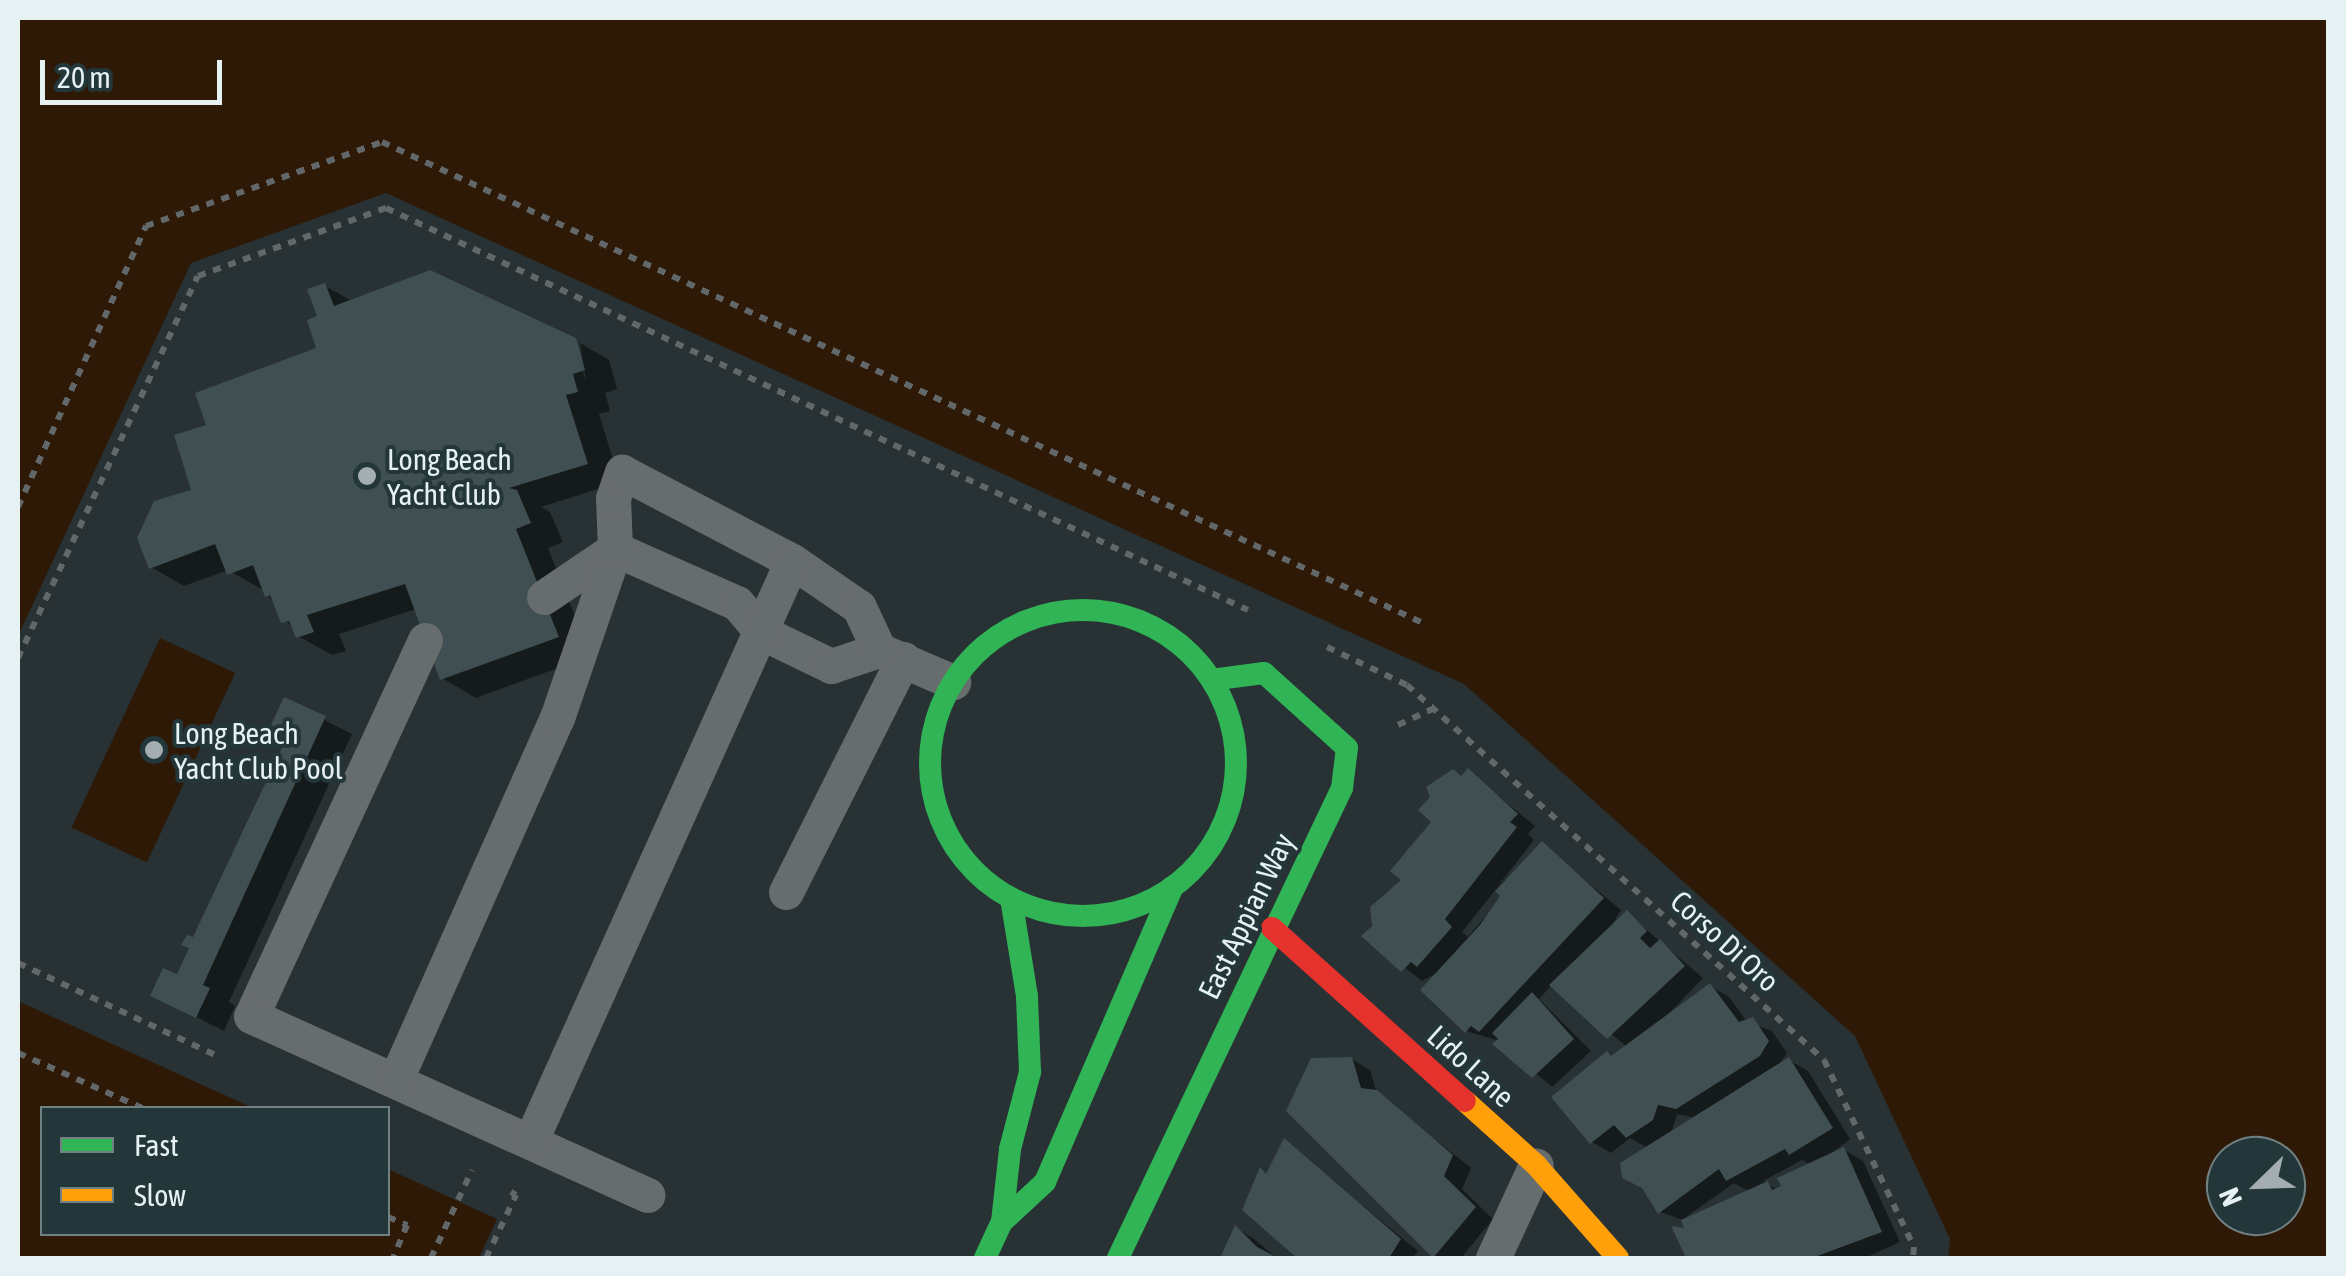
<!DOCTYPE html>
<style>
body{margin:0}
#map{position:relative;width:2346px;height:1276px;overflow:hidden;background:#283234;font-family:"Asap Condensed",sans-serif}
div>[style]{position:absolute}
.water>*{inset:0;background:#2d1905;transform-origin:0 0}
.shadow>*{inset:0;background:#0007}
.building>*{inset:0;background:#3f4f52}
.path>*{height:6px;margin-top:-3px;transform-origin:0;background:repeating-linear-gradient(90deg,#626869 0 8px,transparent 0 16px)}
.lane>*{height:35px;margin:-17.5px;padding:0 17.5px;transform-origin:17.5px;border-radius:17.5px;background:#676c6c}
.fast>*{height:22px;margin:-11px;padding:0 11px;transform-origin:11px;border-radius:11px;background:#30b455}
.fast>.ring{margin:-11px;padding:0;box-sizing:content-box;background:none;border:22px solid #30b455;border-radius:50%}
.slow>*{height:22px;margin:-11px;padding:0 11px;transform-origin:11px;border-radius:11px;background:#ff9f0a}
.jam>*{height:22px;margin:-11px;padding:0 11px;transform-origin:11px;border-radius:11px;background:#e5322d}
.dots>*{width:28px;height:28px;translate:-50% -50%;box-sizing:border-box;border:5px solid #233639;border-radius:50%}
span{translate:-50% -50%;white-space:nowrap;text-align:center;line-height:1.15;-webkit-text-stroke:8px #233639;paint-order:stroke}
.poi-label{font-size:30px;color:#e6f1f3}
.left{translate:0 -50%;text-align:left}
.street-label{font-size:30px;color:#e6f1f3}
.frame{position:absolute;inset:0;border:20px solid #e6f1f3;pointer-events:none}
.legend{position:absolute;left:40px;top:1106px;width:350px;height:130px;box-sizing:border-box;background:#233639;border:2px solid #718183;margin:0;padding:12px 18px;list-style:none;font-size:30px;color:#e6f1f3}
.legend li{display:flex;align-items:center;gap:20px;height:50px}
.legend b{width:50px;border:2px solid #718183}
.north{position:absolute;left:2206px;top:1136px;width:100px;height:100px;box-sizing:border-box;background:#233639;border:2px solid #718183;border-radius:50%;rotate:247deg;font-size:28px;font-weight:700;line-height:40px;text-align:center;color:#e6f1f3}
.north::after{content:'';display:block;margin:auto;width:35px;height:45px;background:#a4aeb0;clip-path:polygon(50% 0,100% 100%,50% 72%,0 100%)}
.scale{position:absolute;left:40px;top:60px;width:182px;height:45px;box-sizing:border-box;border:5px solid #e6f1f3;border-top:0;padding-left:12px;font-size:30px;line-height:35px;white-space:nowrap;color:#e6f1f3;-webkit-text-stroke:8px #233639;paint-order:stroke}
</style>
<div id="map">
<div class="water">
<i style="clip-path:polygon(evenodd,18px 18px,2328px 18px,2328px 1258px,1948px 1258px,1950px 1239px,1855px 1036px,1464px 684px,386px 193px,191px 263px,18px 636px,18px 18px,2226px 1156px,2286px 1156px,2286px 1216px,2226px 1216px,2226px 1156px)"></i>
<i style="left:160px;top:638px;width:83px;height:209px;rotate:25deg"></i>
<i style="clip-path:polygon(18px 1001px,253px 1108px,42px 1108px,42px 1234px,388px 1234px,388px 1169px,497px 1219px,479px 1258px,18px 1258px)"></i>
</div>
<div class="shadow">
<i style="clip-path:polygon(325px 286px,352px 301px,574px 340px,586px 382px,580px 343px,609px 360px,617px 389px,605px 393px,610px 411px,599px 414px,620px 482px,541px 507px,550px 512px,563px 542px,548px 548px,591px 656px,476px 698px,442px 678px,416px 609px,339px 634px,346px 651px,332px 655px,298px 636px,265px 591px,228px 570px,184px 586px,151px 567px,194px 491px,320px 349px)"></i>
<i style="clip-path:polygon(285px 700px,352px 734px,229px 1002px,235px 1006px,224px 1031px,153px 995px,179px 978px,291px 734px)"></i>
<i style="clip-path:polygon(evenodd,1469px 772px,1535px 826px,1528px 834px,1534px 840px,1497px 887px,1542px 845px,1621px 910px,1609px 930px,1627px 913px,1703px 978px,1657px 1026px,1710px 986px,1729px 997px,1747px 1022px,1772px 1031px,1787px 1053px,1779px 1065px,1789px 1060px,1808px 1071px,1850px 1139px,1824px 1159px,1844px 1150px,1863px 1161px,1900px 1242px,1865px 1258px,1689px 1258px,1675px 1229px,1688px 1231px,1683px 1220px,1660px 1212px,1648px 1148px,1630px 1138px,1611px 1153px,1592px 1142px,1613px 1058px,1627px 1047px,1552px 985px,1539px 999px,1591px 1051px,1552px 1087px,1499px 1041px,1467px 1031px,1423px 990px,1435px 974px,1422px 981px,1365px 936px,1469px 772px,1496px 889px,1504px 895px,1468px 937px,1462px 932px,1496px 889px,1469px 772px,1677px 1114px,1696px 1118px,1671px 1134px,1677px 1114px,1469px 772px,1802px 1160px,1811px 1165px,1778px 1190px,1763px 1181px,1802px 1160px,1469px 772px,1734px 1183px,1750px 1192px,1683px 1219px,1734px 1183px)"></i>
<i style="clip-path:polygon(1351px 1059px,1370px 1070px,1377px 1093px,1471px 1168px,1462px 1189px,1493px 1219px,1461px 1258px,1435px 1257px,1289px 1110px)"></i>
<i style="clip-path:polygon(1285px 1142px,1418px 1251px,1412px 1258px,1301px 1258px,1245px 1209px,1261px 1171px,1268px 1175px)"></i>
<i style="clip-path:polygon(1236px 1228px,1254px 1239px,1277px 1258px,1223px 1258px)"></i>
</div>
<div class="building">
<i style="clip-path:polygon(430px 270px,576px 338px,585px 370px,573px 374px,578px 392px,566px 395px,588px 464px,509px 488px,517px 490px,531px 523px,516px 529px,559px 637px,440px 680px,405px 584px,307px 615px,314px 632px,296px 638px,289px 621px,281px 623px,270px 595px,265px 597px,253px 565px,227px 575px,215px 544px,149px 569px,137px 538px,154px 501px,191px 490px,174px 435px,206px 425px,195px 393px,316px 348px,307px 320px,317px 316px,307px 289px,325px 283px,334px 306px)"></i>
<i style="clip-path:polygon(284px 697px,326px 716px,203px 985px,210px 988px,196px 1018px,150px 996px,163px 968px,177px 974px,189px 948px,181px 945px,187px 935px,193px 937px,289px 733px,271px 725px)"></i>
<i style="clip-path:polygon(1468px 768px,1518px 814px,1510px 822px,1517px 827px,1445px 919px,1452px 927px,1417px 967px,1411px 962px,1401px 972px,1361px 936px,1372px 926px,1370px 907px,1401px 880px,1390px 871px,1431px 822px,1418px 810px,1430px 797px,1426px 787px,1453px 769px,1461px 776px)"></i>
<i style="clip-path:polygon(1542px 841px,1604px 898px,1479px 1032px,1471px 1026px,1465px 1033px,1420px 990px,1480px 925px,1500px 896px,1495px 891px)"></i>
<i style="clip-path:polygon(1627px 910px,1647px 931px,1640px 938px,1650px 948px,1660px 939px,1685px 966px,1607px 1039px,1549px 985px)"></i>
<i style="clip-path:polygon(1710px 983px,1739px 1022px,1753px 1017px,1769px 1041px,1760px 1056px,1676px 1109px,1658px 1105px,1653px 1120px,1626px 1138px,1614px 1125px,1590px 1144px,1551px 1097px,1607px 1051px,1611px 1056px)"></i>
<i style="clip-path:polygon(1532px 992px,1574px 1039px,1532px 1078px,1492px 1044px,1498px 1039px,1492px 1033px)"></i>
<i style="clip-path:polygon(1352px 1057px,1361px 1088px,1377px 1090px,1453px 1155px,1444px 1176px,1476px 1207px,1433px 1258px,1286px 1111px,1311px 1058px)"></i>
<i style="clip-path:polygon(1789px 1057px,1833px 1128px,1789px 1155px,1785px 1149px,1726px 1181px,1719px 1169px,1658px 1214px,1642px 1188px,1622px 1178px,1620px 1163px)"></i>
<i style="clip-path:polygon(1284px 1138px,1401px 1239px,1389px 1258px,1297px 1258px,1242px 1210px,1260px 1167px,1266px 1174px)"></i>
<i style="clip-path:polygon(1844px 1147px,1882px 1232px,1812px 1258px,1686px 1258px,1671px 1226px,1684px 1228px,1681px 1220px,1768px 1181px,1772px 1190px,1781px 1186px,1777px 1178px)"></i>
<i style="clip-path:polygon(1235px 1225px,1257px 1247px,1278px 1258px,1220px 1258px)"></i>
</div>
<div class="path">
<i style="left:18px;top:507px;width:309px;rotate:-65.5deg"></i>
<i style="left:146px;top:226px;width:251px;rotate:-19.6deg"></i>
<i style="left:382px;top:142px;width:1149px;rotate:24.8deg"></i>
<i style="left:1327px;top:647px;width:89px;rotate:25.4deg"></i>
<i style="left:1407px;top:685px;width:561px;rotate:41.96deg"></i>
<i style="left:1824px;top:1060px;width:208px;rotate:64.3deg"></i>
<i style="left:1914px;top:1247px;width:11px;rotate:95deg"></i>
<i style="left:18px;top:658px;width:422px;rotate:-64.8deg"></i>
<i style="left:198px;top:276px;width:200px;rotate:-19.9deg"></i>
<i style="left:386px;top:208px;width:951px;rotate:25deg"></i>
<i style="left:1398px;top:725px;width:38px;rotate:-25deg"></i>
<i style="left:18px;top:963px;width:223px;rotate:25deg"></i>
<i style="left:18px;top:1053px;width:136px;rotate:23.9deg"></i>
<i style="left:388px;top:1217px;width:21px;rotate:23deg"></i>
<i style="left:407px;top:1225px;width:36px;rotate:113deg"></i>
<i style="left:431px;top:1258px;width:97px;rotate:-65deg"></i>
<i style="left:486px;top:1258px;width:70px;rotate:-64.5deg"></i>
<i style="left:516px;top:1195px;width:6px;rotate:-149deg"></i>
</div>
<div class="lane">
<i style="left:615px;top:549px;width:133px;rotate:23.9deg"></i>
<i style="left:737px;top:603px;width:38px;rotate:50deg"></i>
<i style="left:761px;top:632px;width:78px;rotate:25.9deg"></i>
<i style="left:831px;top:666px;width:51px;rotate:-18.4deg"></i>
<i style="left:879px;top:650px;width:81px;rotate:23.4deg"></i>
<i style="left:544px;top:597px;width:86px;rotate:-34.1deg"></i>
<i style="left:425px;top:640px;width:414px;rotate:114.8deg"></i>
<i style="left:251px;top:1016px;width:435px;rotate:24.3deg"></i>
<i style="left:786px;top:892px;width:261px;rotate:-63.3deg"></i>
<i style="left:396px;top:1079px;width:395px;rotate:-66deg"></i>
<i style="left:557px;top:718px;width:179px;rotate:-71.1deg"></i>
<i style="left:615px;top:549px;width:51px;rotate:-92.2deg"></i>
<i style="left:613px;top:498px;width:28px;rotate:-71deg"></i>
<i style="left:622px;top:472px;width:192px;rotate:27.6deg"></i>
<i style="left:792px;top:561px;width:81px;rotate:34.5deg"></i>
<i style="left:859px;top:607px;width:47px;rotate:65.1deg"></i>
<i style="left:531px;top:1140px;width:635px;rotate:-65.74deg"></i>
<i style="left:1493px;top:1258px;width:102px;rotate:-65.2deg"></i>
</div>
<div class="fast">
<i class="ring" style="left:930px;top:610px;width:284px;height:284px"></i>
<i style="left:1002px;top:1222px;width:59px;rotate:-42.9deg"></i>
<i style="left:1045px;top:1182px;width:322px;rotate:-66.6deg"></i>
<i style="left:985px;top:1258px;width:40px;rotate:-65deg"></i>
<i style="left:1002px;top:1222px;width:73px;rotate:-83.7deg"></i>
<i style="left:1010px;top:1149px;width:80px;rotate:-75.4deg"></i>
<i style="left:1030px;top:1072px;width:76px;rotate:-92.3deg"></i>
<i style="left:1027px;top:996px;width:99px;rotate:-99.3deg"></i>
<i style="left:1118px;top:1258px;width:521px;rotate:-64.52deg"></i>
<i style="left:1342px;top:788px;width:40px;rotate:-82.9deg"></i>
<i style="left:1347px;top:748px;width:112px;rotate:-137.9deg"></i>
<i style="left:1264px;top:673px;width:53px;rotate:172.5deg"></i>
</div>
<div class="slow">
<i style="left:1465px;top:1101px;width:96px;rotate:42deg"></i>
<i style="left:1536px;top:1165px;width:124px;rotate:48.6deg"></i>
</div>
<div class="jam">
<i style="left:1272px;top:928px;width:259px;rotate:41.9deg"></i>
</div>
<div class="dots">
<i style="left:367px;top:476px;background:#a4aeb0"></i>
<i style="left:154px;top:750px;background:#a4aeb0"></i>
</div>
<div class="poi-label">
<span class="left" style="left:387px;top:476px">Long Beach<br>Yacht Club</span>
<span class="left" style="left:174px;top:750px">Long Beach<br>Yacht Club Pool</span>
</div>
<div class="street-label">
<span style="left:1246px;top:916px;rotate:-64deg">East Appian Way</span>
<span style="left:1725px;top:941px;rotate:42deg">Corso Di Oro</span>
<span style="left:1471px;top:1066px;rotate:42deg">Lido Lane</span>
</div>
<div class="frame"></div>
<ul class="legend">
<li><b style="height:12px;background:#30b455"></b>Fast</li>
<li><b style="height:12px;background:#ff9f0a"></b>Slow</li>
</ul>
<div class="north">N</div>
<div class="scale">20 m</div>
</div>
